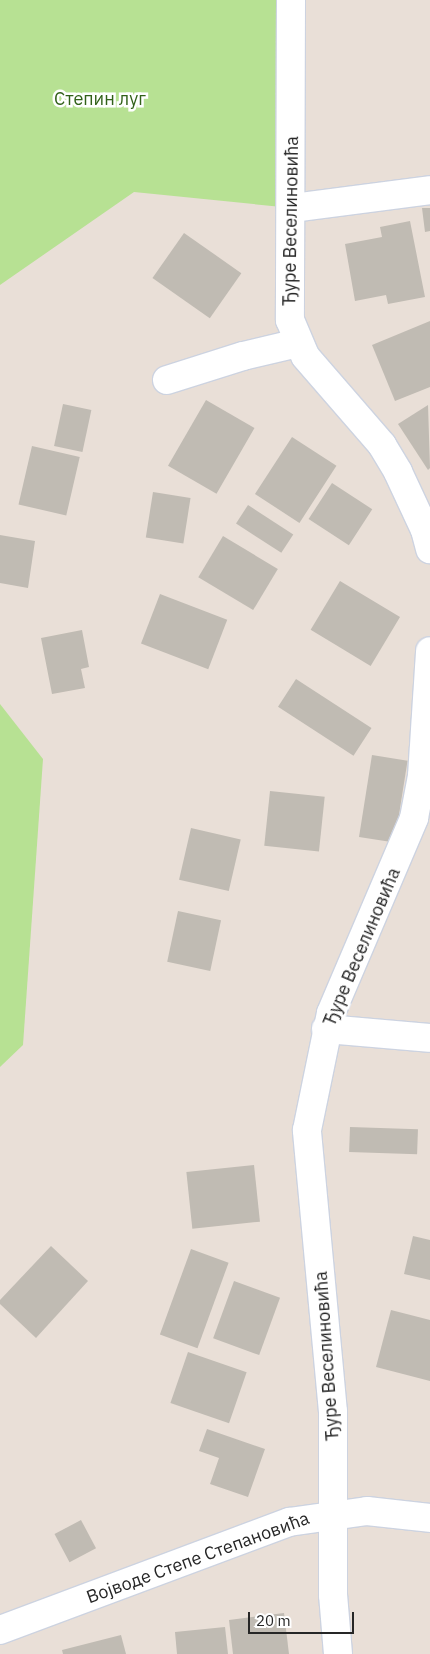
<!DOCTYPE html>
<meta charset="utf-8">
<style>
body{margin:0}
#map{position:relative;width:430px;height:1654px;overflow:hidden;background:#e9dfd7;font-family:"IBM Plex Sans",sans-serif}
div>[style]{position:absolute}
.green>*{inset:0;background:#b7e193}
.building>*{inset:0;background:#c0bbb3;transform-origin:0 0}
.roads{filter:drop-shadow(1px 0 #cdd3e0) drop-shadow(-1px 0 #cdd3e0) drop-shadow(0 1px #cdd3e0) drop-shadow(0 -1px #cdd3e0)}
.minor>*{height:28px;margin:-14px;padding:0 14px;transform-origin:14px;border-radius:14px;background:#fff}
span{translate:-50% -50%;white-space:nowrap;text-align:center;line-height:1.15;-webkit-text-stroke:5px #fff;paint-order:stroke}
.park-label{font-size:18px;color:#316119}
.street-label{font-size:18px;color:#262626}
.scale{position:absolute;left:248px;top:1612px;width:106px;height:22px;box-sizing:border-box;border:2px solid #262626;border-top:0;padding-left:6px;font-size:15px;line-height:18px;white-space:nowrap;color:#262626;-webkit-text-stroke:4px #fff;paint-order:stroke}
</style>
<div id="map">
<div class="green">
<i style="clip-path:polygon(0 0,290px 0,292px 208px,134px 192px,0 285px)"></i>
<i style="clip-path:polygon(0 704px,43px 759px,23px 1045px,0 1067px)"></i>
</div>
<div class="building">
<i style="clip-path:polygon(422px 208px,430px 208px,430px 231px,425px 232px)"></i>
<i style="clip-path:polygon(410px 221px,425px 297px,388px 304px,386px 295px,355px 301px,345px 244px,382px 237px,380px 227px)"></i>
<i style="left:184px;top:233px;width:70px;height:55px;rotate:35deg"></i>
<i style="clip-path:polygon(430px 321px,430px 387px,395px 401px,372px 345px)"></i>
<i style="left:206px;top:400px;width:56px;height:76px;rotate:30deg"></i>
<i style="left:63px;top:404px;width:29px;height:43px;rotate:12deg"></i>
<i style="clip-path:polygon(428px 405px,430px 468px,428px 470px,398px 424px)"></i>
<i style="left:292px;top:437px;width:53px;height:68px;rotate:33deg"></i>
<i style="left:32px;top:446px;width:49px;height:60px;rotate:13deg"></i>
<i style="left:332px;top:483px;width:48px;height:43px;rotate:33deg"></i>
<i style="left:153px;top:492px;width:38px;height:46px;rotate:9deg"></i>
<i style="left:248px;top:505px;width:54px;height:22px;rotate:33deg"></i>
<i style="clip-path:polygon(0 535px,35px 541px,28px 588px,0 583px)"></i>
<i style="left:223px;top:536px;width:64px;height:48px;rotate:31deg"></i>
<i style="left:340px;top:581px;width:70px;height:57px;rotate:31deg"></i>
<i style="left:160px;top:594px;width:72px;height:53px;rotate:21deg"></i>
<i style="clip-path:polygon(82px 630px,89px 667px,81px 669px,85px 688px,52px 694px,41px 638px)"></i>
<i style="left:296px;top:679px;width:90px;height:33px;rotate:33deg"></i>
<i style="left:372px;top:755px;width:36px;height:83px;rotate:9deg"></i>
<i style="left:270px;top:791px;width:55px;height:55px;rotate:6deg"></i>
<i style="left:191px;top:828px;width:51px;height:53px;rotate:13deg"></i>
<i style="left:178px;top:911px;width:44px;height:52px;rotate:12deg"></i>
<i style="left:350px;top:1127px;width:68px;height:25px;rotate:2deg"></i>
<i style="left:254px;top:1165px;width:57px;height:68px;rotate:84deg"></i>
<i style="clip-path:polygon(413px 1236px,430px 1240px,430px 1280px,404px 1274px)"></i>
<i style="clip-path:polygon(51px 1246px,88px 1281px,36px 1338px,0 1304px,0 1300px)"></i>
<i style="left:191px;top:1249px;width:40px;height:91px;rotate:20deg"></i>
<i style="left:234px;top:1281px;width:49px;height:61px;rotate:20deg"></i>
<i style="clip-path:polygon(391px 1310px,430px 1320px,430px 1381px,376px 1367px)"></i>
<i style="left:188px;top:1352px;width:62px;height:54px;rotate:19deg"></i>
<i style="clip-path:polygon(207px 1429px,265px 1449px,248px 1497px,210px 1484px,219px 1458px,199px 1451px)"></i>
<i style="left:81px;top:1520px;width:32px;height:30px;rotate:62deg"></i>
<i style="clip-path:polygon(284px 1613px,289px 1654px,233px 1654px,229px 1620px)"></i>
<i style="clip-path:polygon(225px 1627px,228px 1654px,177px 1654px,175px 1632px)"></i>
<i style="clip-path:polygon(121px 1635px,126px 1654px,63px 1654px,62px 1650px)"></i>
</div>
<div class="roads">
<div class="minor">
<i style="left:291px;top:0;width:320px;rotate:90.2deg"></i>
<i style="left:290px;top:320px;width:39px;rotate:67deg"></i>
<i style="left:305px;top:356px;width:118px;rotate:49.1deg"></i>
<i style="left:382px;top:445px;width:31px;rotate:59deg"></i>
<i style="left:398px;top:472px;width:64px;rotate:65deg"></i>
<i style="left:425px;top:530px;width:20px;rotate:75deg"></i>
<i style="left:292px;top:208px;width:139px;rotate:-7.4deg"></i>
<i style="left:167px;top:380px;width:80px;rotate:-17.5deg"></i>
<i style="left:243px;top:356px;width:57px;rotate:-13.3deg"></i>
<i style="left:326px;top:1029px;width:104px;rotate:4.9deg"></i>
<i style="left:0;top:1630px;width:309px;rotate:-20.5deg"></i>
<i style="left:289px;top:1522px;width:79px;rotate:-8deg"></i>
<i style="left:367px;top:1511px;width:63px;rotate:6.3deg"></i>
<i style="left:338px;top:1654px;width:59px;rotate:-94.8deg"></i>
<i style="left:333px;top:1595px;width:183px;rotate:-90deg"></i>
<i style="left:333px;top:1412px;width:283px;rotate:-95.3deg"></i>
<i style="left:307px;top:1130px;width:119px;rotate:-78.4deg"></i>
<i style="left:331px;top:1013px;width:212px;rotate:-66.9deg"></i>
<i style="left:414px;top:818px;width:43px;rotate:-79.2deg"></i>
<i style="left:422px;top:776px;width:125px;rotate:-86.3deg"></i>
</div>
</div>
<div class="park-label">
<span style="left:100px;top:99px">Степин луг</span>
</div>
<div class="street-label">
<span style="left:291px;top:221px;rotate:-89deg">Ђуре Веселиновића</span>
<span style="left:362px;top:947px;rotate:-67deg">Ђуре Веселиновића</span>
<span style="left:327px;top:1356px;rotate:-94deg">Ђуре Веселиновића</span>
<span style="left:198px;top:1558px;rotate:-20deg">Војводе Степе Степановића</span>
</div>
<div class="scale">20 m</div>
</div>
